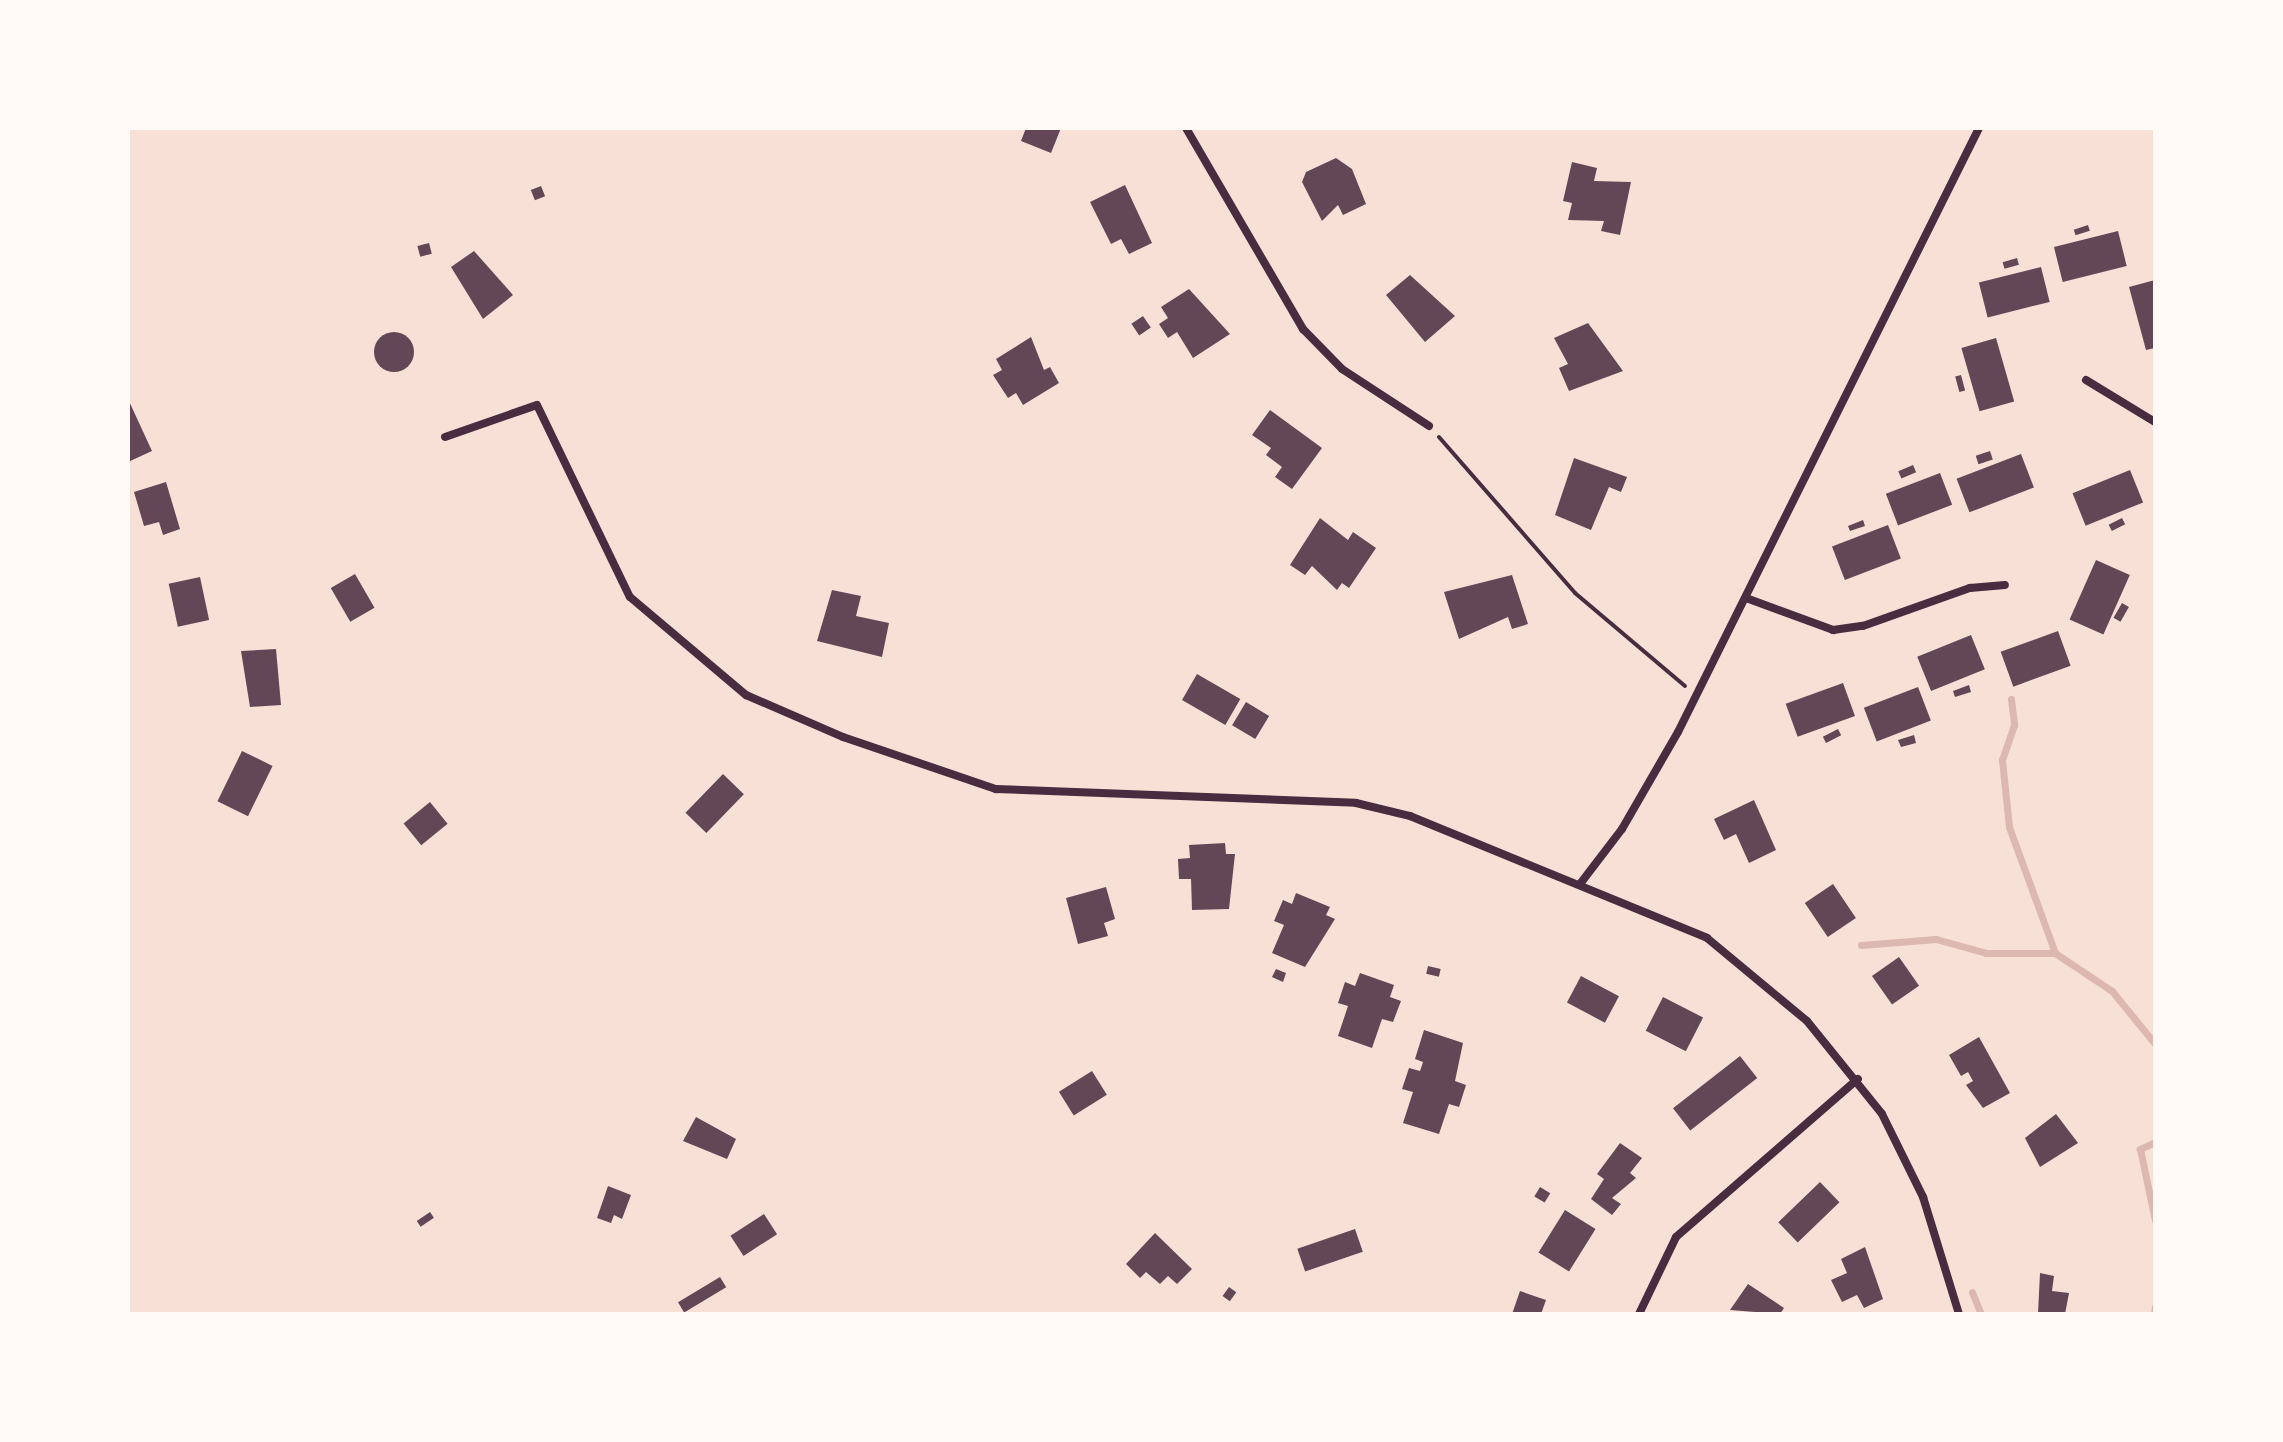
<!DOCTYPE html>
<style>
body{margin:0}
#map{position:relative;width:2283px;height:1442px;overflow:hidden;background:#f7e1d7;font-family:"PT Sans Narrow",sans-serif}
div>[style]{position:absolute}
.stream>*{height:7px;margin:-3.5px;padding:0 3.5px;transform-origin:3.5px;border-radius:3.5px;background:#dcb8b0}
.building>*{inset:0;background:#644757;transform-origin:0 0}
.round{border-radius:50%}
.path>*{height:4px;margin:-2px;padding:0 2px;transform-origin:2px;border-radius:2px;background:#4a2c40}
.minor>*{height:8px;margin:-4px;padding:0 4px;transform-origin:4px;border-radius:4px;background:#4a2c40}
span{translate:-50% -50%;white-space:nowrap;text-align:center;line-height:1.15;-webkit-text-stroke:6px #fffaf5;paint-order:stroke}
.frame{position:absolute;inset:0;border:130px solid #fffaf5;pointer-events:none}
</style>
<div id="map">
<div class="stream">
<i style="left:2011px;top:699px;width:26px;rotate:83deg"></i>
<i style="left:2014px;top:725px;width:37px;rotate:109deg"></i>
<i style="left:2002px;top:760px;width:67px;rotate:84deg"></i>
<i style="left:2009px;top:827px;width:134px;rotate:69.9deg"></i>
<i style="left:1861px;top:945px;width:75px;rotate:-4.6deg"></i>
<i style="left:1936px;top:939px;width:52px;rotate:15.6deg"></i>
<i style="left:1986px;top:953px;width:69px"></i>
<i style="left:2055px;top:953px;width:69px;rotate:33.7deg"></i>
<i style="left:2112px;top:991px;width:68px;rotate:50.9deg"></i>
<i style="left:2155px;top:1142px;width:17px;rotate:155deg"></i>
<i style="left:2140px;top:1149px;width:73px;rotate:78.1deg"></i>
<i style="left:1972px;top:1292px;width:24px;rotate:68deg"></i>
<i style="left:2154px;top:1314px;width:7px;rotate:-82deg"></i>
</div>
<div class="building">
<i style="clip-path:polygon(1026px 128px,1061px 128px,1051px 153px,1021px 141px)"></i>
<i style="clip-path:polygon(1336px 158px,1352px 169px,1366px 204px,1343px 215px,1338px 205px,1322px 221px,1302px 182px,1306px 172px)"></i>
<i style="clip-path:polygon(1572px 162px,1597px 168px,1594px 181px,1631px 182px,1620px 235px,1601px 231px,1604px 221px,1568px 220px,1572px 203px,1563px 201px)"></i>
<i style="clip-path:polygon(1125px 185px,1152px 243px,1129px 254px,1121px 239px,1111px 244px,1090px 202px)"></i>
<i style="left:541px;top:186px;width:11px;height:11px;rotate:68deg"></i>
<i style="left:2088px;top:225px;width:6px;height:15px;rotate:72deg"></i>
<i style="left:2118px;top:231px;width:36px;height:66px;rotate:76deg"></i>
<i style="left:429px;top:243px;width:11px;height:12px;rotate:75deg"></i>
<i style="clip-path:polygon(474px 251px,513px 295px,483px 319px,451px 267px)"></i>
<i style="left:2017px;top:258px;width:7px;height:15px;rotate:74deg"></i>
<i style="left:2041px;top:267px;width:36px;height:64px;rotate:76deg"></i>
<i style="clip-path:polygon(1410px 275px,1455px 316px,1425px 342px,1386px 295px)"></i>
<i style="clip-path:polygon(2155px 280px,2155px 348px,2146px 350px,2129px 287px)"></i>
<i style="clip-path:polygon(1189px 289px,1230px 334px,1193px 358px,1177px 332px,1168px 338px,1159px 324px,1168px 318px,1161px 307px)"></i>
<i style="left:1143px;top:316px;width:14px;height:14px;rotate:56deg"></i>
<i style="clip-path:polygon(1588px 323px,1623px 371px,1569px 391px,1559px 368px,1568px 364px,1554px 338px)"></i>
<i class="round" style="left:374px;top:332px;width:40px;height:40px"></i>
<i style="clip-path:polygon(1031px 337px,1044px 370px,1050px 367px,1059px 383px,1023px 405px,1016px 393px,1008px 398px,993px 375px,1002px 370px,996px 359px)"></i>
<i style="left:1996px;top:338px;width:66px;height:36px;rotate:74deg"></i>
<i style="left:1961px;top:375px;width:16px;height:6px;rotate:75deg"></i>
<i style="clip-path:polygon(128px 399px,152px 451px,128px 462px)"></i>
<i style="clip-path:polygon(1270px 410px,1322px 448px,1292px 489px,1275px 477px,1282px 467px,1266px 455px,1271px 448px,1252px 435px)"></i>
<i style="left:1990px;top:451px;width:9px;height:15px;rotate:72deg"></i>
<i style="left:2021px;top:454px;width:36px;height:69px;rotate:69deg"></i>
<i style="clip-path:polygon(1574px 458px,1627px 477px,1621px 492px,1609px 487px,1591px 530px,1555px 515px)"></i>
<i style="left:1913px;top:465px;width:8px;height:16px;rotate:67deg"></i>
<i style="left:2130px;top:470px;width:35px;height:62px;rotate:68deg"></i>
<i style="left:1940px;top:473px;width:34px;height:58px;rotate:69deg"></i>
<i style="clip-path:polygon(166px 482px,180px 529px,163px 535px,159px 522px,144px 526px,134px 492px)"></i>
<i style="clip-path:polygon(1320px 518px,1348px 540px,1353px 532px,1376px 548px,1349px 588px,1342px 583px,1337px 590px,1312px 566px,1305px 575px,1290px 565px)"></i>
<i style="left:2122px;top:518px;width:7px;height:15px;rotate:63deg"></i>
<i style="clip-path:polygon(1863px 520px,1865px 526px,1850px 531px,1848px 526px)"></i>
<i style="left:1888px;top:525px;width:36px;height:60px;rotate:69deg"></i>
<i style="left:2096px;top:560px;width:37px;height:65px;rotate:24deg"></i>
<i style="left:355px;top:574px;width:39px;height:28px;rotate:60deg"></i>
<i style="clip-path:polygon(1512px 575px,1528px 624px,1512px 629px,1508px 617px,1459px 639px,1444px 592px)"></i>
<i style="left:200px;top:577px;width:44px;height:32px;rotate:78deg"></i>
<i style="clip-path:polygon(832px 590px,861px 596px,856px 616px,889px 623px,882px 657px,817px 641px)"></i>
<i style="left:2122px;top:603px;width:8px;height:17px;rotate:30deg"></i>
<i style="left:2058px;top:631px;width:37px;height:61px;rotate:70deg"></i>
<i style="left:1971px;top:635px;width:37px;height:58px;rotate:68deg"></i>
<i style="clip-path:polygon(276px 649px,281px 705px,250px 707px,241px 651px)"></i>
<i style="left:1197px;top:674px;width:50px;height:30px;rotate:30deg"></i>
<i style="left:1843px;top:683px;width:35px;height:61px;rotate:70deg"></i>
<i style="clip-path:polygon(1969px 685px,1971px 692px,1955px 697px,1953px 691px)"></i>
<i style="left:1918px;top:687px;width:36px;height:58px;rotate:69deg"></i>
<i style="left:1246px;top:702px;width:27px;height:27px;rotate:31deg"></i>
<i style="left:1838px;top:729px;width:7px;height:17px;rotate:63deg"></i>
<i style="clip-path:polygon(1914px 735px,1916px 743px,1901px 747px,1898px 740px)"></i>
<i style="left:242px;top:751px;width:34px;height:56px;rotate:26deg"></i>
<i style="left:723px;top:774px;width:29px;height:54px;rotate:44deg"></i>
<i style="clip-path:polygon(1754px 800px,1776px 850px,1749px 863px,1736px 834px,1724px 840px,1714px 819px)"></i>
<i style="left:430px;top:802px;width:28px;height:34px;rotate:51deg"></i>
<i style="clip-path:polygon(1225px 843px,1226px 854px,1235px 854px,1229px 909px,1192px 910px,1191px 879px,1179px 879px,1178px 859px,1190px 858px,1189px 845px)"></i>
<i style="left:1833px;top:884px;width:41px;height:34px;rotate:56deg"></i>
<i style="clip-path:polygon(1106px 887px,1115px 919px,1104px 923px,1108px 936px,1078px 944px,1066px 898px)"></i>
<i style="clip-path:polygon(1296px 893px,1330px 907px,1326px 915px,1335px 919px,1305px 967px,1272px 953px,1284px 925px,1274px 921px,1283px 900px,1292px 904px)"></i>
<i style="left:1899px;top:957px;width:35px;height:33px;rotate:55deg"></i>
<i style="left:1428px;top:966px;width:13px;height:8px;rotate:13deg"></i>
<i style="clip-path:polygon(1276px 969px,1286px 973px,1283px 982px,1272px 977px)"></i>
<i style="clip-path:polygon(1360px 973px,1394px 985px,1390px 997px,1401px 1001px,1393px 1022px,1382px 1019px,1372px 1048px,1338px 1036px,1348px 1006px,1338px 1003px,1345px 982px,1355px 986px)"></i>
<i style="left:1581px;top:976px;width:43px;height:30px;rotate:28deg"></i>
<i style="left:1663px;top:997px;width:45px;height:38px;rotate:27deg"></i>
<i style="clip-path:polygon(1424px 1030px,1463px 1043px,1455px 1081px,1466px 1085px,1459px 1107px,1449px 1104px,1439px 1134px,1403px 1123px,1413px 1092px,1402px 1089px,1409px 1068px,1420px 1071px,1423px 1062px,1415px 1059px)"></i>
<i style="clip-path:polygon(1979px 1037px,2010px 1093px,1983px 1108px,1966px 1085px,1973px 1081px,1968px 1072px,1961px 1076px,1949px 1055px)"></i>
<i style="left:1740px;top:1056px;width:28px;height:85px;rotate:52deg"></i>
<i style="left:1092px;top:1071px;width:28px;height:39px;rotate:58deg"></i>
<i style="clip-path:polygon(2056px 1114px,2078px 1143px,2040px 1167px,2025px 1138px)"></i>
<i style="clip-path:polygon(696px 1117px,736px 1139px,727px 1159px,683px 1141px)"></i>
<i style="clip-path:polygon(1620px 1143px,1642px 1158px,1630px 1173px,1636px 1178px,1612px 1198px,1621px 1204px,1612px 1215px,1591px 1199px,1604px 1179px,1597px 1174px)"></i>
<i style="left:1820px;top:1182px;width:28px;height:58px;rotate:46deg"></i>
<i style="clip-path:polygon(608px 1186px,631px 1195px,622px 1219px,614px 1215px,611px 1223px,597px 1218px)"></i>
<i style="left:1540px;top:1187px;width:12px;height:11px;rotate:31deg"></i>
<i style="left:1565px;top:1210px;width:36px;height:50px;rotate:32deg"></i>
<i style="left:430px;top:1212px;width:7px;height:16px;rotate:56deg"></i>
<i style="left:764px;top:1214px;width:24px;height:40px;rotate:57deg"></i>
<i style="left:1355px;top:1229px;width:24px;height:61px;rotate:71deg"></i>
<i style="clip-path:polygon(1155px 1233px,1192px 1269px,1177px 1284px,1168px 1276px,1160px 1284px,1146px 1272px,1140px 1278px,1126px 1264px)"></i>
<i style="clip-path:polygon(1865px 1247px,1883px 1299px,1864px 1308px,1857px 1295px,1842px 1302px,1831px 1280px,1847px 1273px,1841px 1259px)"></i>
<i style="clip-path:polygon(2040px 1273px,2054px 1276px,2052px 1291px,2069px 1293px,2065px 1314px,2038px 1313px)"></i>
<i style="left:720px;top:1277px;width:12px;height:49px;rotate:59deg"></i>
<i style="clip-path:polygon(1748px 1284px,1784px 1308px,1780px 1314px,1730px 1310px)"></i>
<i style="left:1229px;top:1287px;width:9px;height:11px;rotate:36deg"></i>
<i style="clip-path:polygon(1520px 1291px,1546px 1300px,1541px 1314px,1512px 1314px)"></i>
</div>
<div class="path">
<i style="left:1439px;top:437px;width:207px;rotate:48.9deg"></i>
<i style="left:1575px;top:593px;width:144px;rotate:40.2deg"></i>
</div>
<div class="minor">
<i style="left:1186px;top:128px;width:233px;rotate:59.8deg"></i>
<i style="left:1303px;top:329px;width:56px;rotate:45.7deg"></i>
<i style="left:1342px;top:369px;width:104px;rotate:33.2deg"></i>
<i style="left:2086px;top:380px;width:81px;rotate:31.3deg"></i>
<i style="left:445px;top:437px;width:97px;rotate:-19.2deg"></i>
<i style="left:537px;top:405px;width:213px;rotate:64.2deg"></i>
<i style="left:630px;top:597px;width:152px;rotate:40.2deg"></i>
<i style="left:746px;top:695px;width:106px;rotate:23.4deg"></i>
<i style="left:843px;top:737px;width:162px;rotate:18.8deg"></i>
<i style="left:996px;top:789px;width:360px;rotate:2.2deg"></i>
<i style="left:1356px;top:803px;width:56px;rotate:13.5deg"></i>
<i style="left:1410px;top:816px;width:321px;rotate:22.3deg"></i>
<i style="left:1707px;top:938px;width:130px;rotate:39.7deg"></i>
<i style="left:1807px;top:1021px;width:119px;rotate:51.1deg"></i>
<i style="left:1882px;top:1114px;width:93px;rotate:63.7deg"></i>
<i style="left:1923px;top:1197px;width:122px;rotate:72.9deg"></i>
<i style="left:1746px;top:598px;width:93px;rotate:20.2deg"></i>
<i style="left:1833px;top:630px;width:30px;rotate:-8deg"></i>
<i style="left:1863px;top:626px;width:114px;rotate:-19.6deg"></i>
<i style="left:1970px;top:588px;width:35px;rotate:-5deg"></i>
<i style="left:1580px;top:884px;width:69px;rotate:-52.6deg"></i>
<i style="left:1622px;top:829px;width:112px;rotate:-60deg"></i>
<i style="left:1678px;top:732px;width:675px;rotate:-63.51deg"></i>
<i style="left:1639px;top:1314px;width:85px;rotate:-64.3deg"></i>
<i style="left:1676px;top:1237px;width:241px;rotate:-41deg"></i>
</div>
<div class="frame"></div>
</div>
